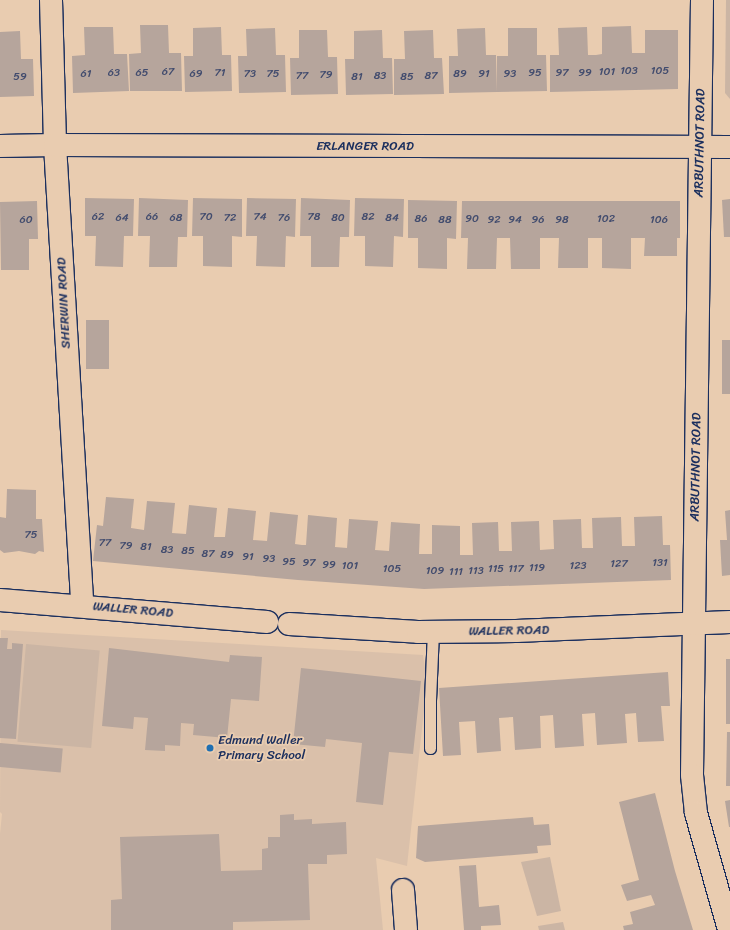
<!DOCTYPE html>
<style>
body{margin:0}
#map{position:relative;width:730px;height:930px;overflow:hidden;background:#e9ccb0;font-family:Sriracha,sans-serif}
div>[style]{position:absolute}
.built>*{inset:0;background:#dac0aa}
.green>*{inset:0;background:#cbb5a4;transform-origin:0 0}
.building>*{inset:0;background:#b6a59c;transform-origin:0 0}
.roads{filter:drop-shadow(1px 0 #1b2f5e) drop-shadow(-1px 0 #1b2f5e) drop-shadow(0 1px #1b2f5e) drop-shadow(0 -1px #1b2f5e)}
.service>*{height:11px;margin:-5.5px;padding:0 5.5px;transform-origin:5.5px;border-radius:5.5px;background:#e9ccb0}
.minor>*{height:22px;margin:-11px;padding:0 11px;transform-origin:11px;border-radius:11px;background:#e9ccb0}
.dots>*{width:11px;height:11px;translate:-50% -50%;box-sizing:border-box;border:2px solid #e9ccb0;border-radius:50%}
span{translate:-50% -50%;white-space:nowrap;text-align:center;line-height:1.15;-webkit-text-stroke:3.5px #e9ccb0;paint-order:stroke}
.number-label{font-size:11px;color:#424c6e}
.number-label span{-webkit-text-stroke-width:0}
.street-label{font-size:13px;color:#1b2f5e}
.poi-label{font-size:13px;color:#1b2f5e}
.left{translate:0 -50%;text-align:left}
</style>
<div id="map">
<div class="built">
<i style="clip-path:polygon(1px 630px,423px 655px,427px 683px,407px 866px,376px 858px,383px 930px,0 930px,0 834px,2px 814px,0 812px)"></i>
</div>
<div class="green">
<i style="clip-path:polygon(726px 0,730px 0,730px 99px,725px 93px)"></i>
<i style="left:26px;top:644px;width:74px;height:98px;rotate:5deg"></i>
<i style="clip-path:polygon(550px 857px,561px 911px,537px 916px,521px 862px)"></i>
<i style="clip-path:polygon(563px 922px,565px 930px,539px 930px,538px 926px)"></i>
</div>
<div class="building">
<i style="clip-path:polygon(140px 25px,168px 25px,169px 53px,181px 53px,182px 91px,130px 91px,129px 54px,141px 53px)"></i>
<i style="clip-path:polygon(631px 26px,632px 53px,645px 53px,645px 30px,678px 30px,678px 89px,550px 92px,550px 55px,559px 55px,558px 28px,587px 27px,588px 55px,596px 55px,602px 54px,602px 27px)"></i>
<i style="clip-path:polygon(84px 27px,113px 27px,114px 54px,127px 54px,129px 91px,73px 93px,72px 56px,85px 55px)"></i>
<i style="clip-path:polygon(221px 27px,222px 55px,231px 55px,232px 91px,185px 92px,184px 56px,193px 56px,193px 28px)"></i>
<i style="clip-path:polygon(275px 28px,276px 55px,285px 55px,286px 92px,239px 93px,238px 56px,247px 56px,246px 29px)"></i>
<i style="clip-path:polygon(485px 28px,486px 55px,496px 55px,497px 92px,449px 93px,449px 56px,458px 56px,457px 29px)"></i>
<i style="clip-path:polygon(508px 28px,537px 28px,537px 55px,546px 55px,547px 91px,497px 92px,497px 56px,508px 56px)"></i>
<i style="clip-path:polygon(299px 30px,327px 30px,328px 57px,337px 57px,338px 94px,291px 95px,290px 58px,299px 58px)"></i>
<i style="clip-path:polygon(382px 30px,383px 58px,392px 58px,393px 94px,346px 95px,345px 59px,354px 59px,354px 31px)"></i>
<i style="clip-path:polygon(433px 30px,434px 58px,442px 58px,444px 94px,394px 95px,394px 59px,405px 59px,404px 31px)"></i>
<i style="clip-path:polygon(20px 31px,21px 59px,33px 59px,34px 96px,0 97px,0 32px)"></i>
<i style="clip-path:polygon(85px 198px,134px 199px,133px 236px,124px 236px,123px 267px,95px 266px,96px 236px,85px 236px)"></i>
<i style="clip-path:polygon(139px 198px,188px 200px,187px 237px,178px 237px,177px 267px,149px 267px,150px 236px,138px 236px)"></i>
<i style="clip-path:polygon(193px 198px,242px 199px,242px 237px,232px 236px,232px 267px,203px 266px,203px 236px,192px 236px)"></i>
<i style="clip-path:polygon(247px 198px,296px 199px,295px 237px,286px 236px,285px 267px,256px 266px,257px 236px,246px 236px)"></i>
<i style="clip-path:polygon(301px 198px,350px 200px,349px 237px,340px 237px,339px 267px,311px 267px,311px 236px,300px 236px)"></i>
<i style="clip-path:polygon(355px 198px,404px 199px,403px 237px,394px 236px,393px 267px,365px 266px,365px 236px,354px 236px)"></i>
<i style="clip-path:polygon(730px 199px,730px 237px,724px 237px,722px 200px)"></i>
<i style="clip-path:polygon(408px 200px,457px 201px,456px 239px,447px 238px,447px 269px,418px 268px,418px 238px,408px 238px)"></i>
<i style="clip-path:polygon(37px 201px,38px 239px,29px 239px,29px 270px,1px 270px,0 202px)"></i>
<i style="clip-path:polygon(462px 201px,680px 201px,680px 238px,677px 238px,677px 256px,644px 256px,645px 238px,631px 238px,631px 269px,602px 268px,602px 238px,588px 238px,588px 268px,558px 268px,559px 238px,540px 238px,540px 269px,511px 269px,510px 238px,497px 238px,496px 269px,467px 269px,468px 238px,461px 238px)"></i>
<i style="left:86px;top:320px;width:23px;height:49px"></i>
<i style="left:722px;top:340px;width:8px;height:54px"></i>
<i style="clip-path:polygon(7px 489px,36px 490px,36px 519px,42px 519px,44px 552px,39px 551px,35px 554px,19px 551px,4px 553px,0 550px,0 517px,6px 518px)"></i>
<i style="clip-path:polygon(106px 497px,134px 499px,131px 528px,144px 530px,147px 501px,175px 503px,172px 533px,186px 534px,189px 505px,217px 508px,214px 537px,225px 537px,228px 508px,256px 511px,253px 540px,267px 541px,270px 512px,298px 515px,295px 544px,302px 545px,306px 545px,308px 515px,337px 518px,335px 547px,347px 548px,349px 519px,378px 521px,375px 550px,389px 551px,391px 522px,420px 524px,419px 554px,432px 554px,432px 525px,460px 526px,460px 555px,473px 555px,472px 523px,498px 522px,499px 551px,512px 551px,511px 522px,539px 521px,540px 550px,554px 549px,553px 520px,581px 519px,582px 548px,593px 548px,592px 518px,621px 517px,622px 546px,635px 546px,634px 517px,662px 516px,663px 545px,670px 545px,671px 580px,424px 589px,298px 580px,93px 561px,97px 525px,103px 526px)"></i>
<i style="clip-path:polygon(730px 510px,730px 575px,722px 576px,720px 540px,727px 540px,725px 511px)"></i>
<i style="clip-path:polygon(0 638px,8px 638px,7px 649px,12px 649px,12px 643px,23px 644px,16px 739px,0 738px)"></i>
<i style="clip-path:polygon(109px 648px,229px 662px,230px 655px,262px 657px,259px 701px,231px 699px,227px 738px,193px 735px,194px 724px,181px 723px,180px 746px,165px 745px,165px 751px,145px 750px,148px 718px,134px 717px,133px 729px,102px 726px)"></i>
<i style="left:726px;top:659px;width:4px;height:65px"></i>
<i style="clip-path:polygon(301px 668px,421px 681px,413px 754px,389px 752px,383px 805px,356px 802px,362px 743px,326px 739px,325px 747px,293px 744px)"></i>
<i style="clip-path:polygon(668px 672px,670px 706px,661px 706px,664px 741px,638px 742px,636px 713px,625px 714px,627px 743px,597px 745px,595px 713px,582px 714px,584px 746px,555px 748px,553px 715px,540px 716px,541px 748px,515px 750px,513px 717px,499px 718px,501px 751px,477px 753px,475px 721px,459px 722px,461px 755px,443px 756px,439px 688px)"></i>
<i style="clip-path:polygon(727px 732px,730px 732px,730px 786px,726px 786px)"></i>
<i style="left:0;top:743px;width:63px;height:24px;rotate:5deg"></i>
<i style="clip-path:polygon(655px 793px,675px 871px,693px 930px,624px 930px,623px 926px,633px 924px,630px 912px,655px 905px,651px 895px,627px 901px,621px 885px,639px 880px,619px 802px)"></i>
<i style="clip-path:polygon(730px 800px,730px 827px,729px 827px,725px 801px)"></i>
<i style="clip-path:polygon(294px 814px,294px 820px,312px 819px,312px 824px,346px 822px,347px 854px,327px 855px,327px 864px,308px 864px,310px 920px,233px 922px,233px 930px,111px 930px,111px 900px,122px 899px,120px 837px,219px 834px,221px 871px,262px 870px,262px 849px,268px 848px,268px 837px,280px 837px,280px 815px)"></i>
<i style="clip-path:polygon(533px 817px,534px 825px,549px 824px,551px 845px,537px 846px,538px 853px,425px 862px,416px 858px,418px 826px)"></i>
<i style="clip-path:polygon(476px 865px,479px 907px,499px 905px,501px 925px,481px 926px,481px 930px,464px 930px,459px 866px)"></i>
</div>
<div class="roads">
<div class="service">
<i style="left:430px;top:748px;width:48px;rotate:-90deg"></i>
<i style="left:430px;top:700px;width:68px;rotate:-87.5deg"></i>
</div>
<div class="minor">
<i style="left:51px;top:0;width:145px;rotate:88.4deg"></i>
<i style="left:55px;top:145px;width:461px;rotate:86.6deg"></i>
<i style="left:702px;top:0;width:775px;rotate:90.74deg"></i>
<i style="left:692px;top:775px;width:38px;rotate:84deg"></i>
<i style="left:696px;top:813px;width:122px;rotate:74.2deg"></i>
<i style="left:0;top:146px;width:55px;rotate:-1deg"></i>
<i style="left:55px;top:145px;width:675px;rotate:0.17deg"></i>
<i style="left:0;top:600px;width:268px;rotate:4.7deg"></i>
<i style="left:289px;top:624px;width:129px;rotate:3.5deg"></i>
<i style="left:418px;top:632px;width:98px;rotate:-0.6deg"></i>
<i style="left:516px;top:631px;width:214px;rotate:-2.4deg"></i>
<i style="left:403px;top:890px;width:40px;rotate:85.7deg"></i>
</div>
</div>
<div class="dots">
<i style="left:210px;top:748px;background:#1f6fb2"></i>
</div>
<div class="number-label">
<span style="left:629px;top:71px">103</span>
<span style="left:660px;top:71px">105</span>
<span style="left:168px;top:72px">67</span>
<span style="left:607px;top:72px">101</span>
<span style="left:114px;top:73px">63</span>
<span style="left:142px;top:73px">65</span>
<span style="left:220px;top:73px">71</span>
<span style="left:535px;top:73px">95</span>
<span style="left:562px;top:73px">97</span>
<span style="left:585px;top:73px">99</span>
<span style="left:86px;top:74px">61</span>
<span style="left:196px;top:74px">69</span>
<span style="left:250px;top:74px">73</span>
<span style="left:273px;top:74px">75</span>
<span style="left:460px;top:74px">89</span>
<span style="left:484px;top:74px">91</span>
<span style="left:510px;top:74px">93</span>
<span style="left:326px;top:75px">79</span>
<span style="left:302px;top:76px">77</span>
<span style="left:380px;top:76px">83</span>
<span style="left:431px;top:76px">87</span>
<span style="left:20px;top:77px">59</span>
<span style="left:357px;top:77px">81</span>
<span style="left:407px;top:77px">85</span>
<span style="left:98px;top:217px">62</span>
<span style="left:152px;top:217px">66</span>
<span style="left:206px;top:217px">70</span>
<span style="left:260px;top:217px">74</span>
<span style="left:314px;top:217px">78</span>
<span style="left:368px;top:217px">82</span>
<span style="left:122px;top:218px">64</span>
<span style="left:176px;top:218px">68</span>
<span style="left:230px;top:218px">72</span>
<span style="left:284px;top:218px">76</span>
<span style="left:338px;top:218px">80</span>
<span style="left:392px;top:218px">84</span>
<span style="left:421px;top:219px">86</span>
<span style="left:472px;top:219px">90</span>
<span style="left:606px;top:219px">102</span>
<span style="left:26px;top:220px">60</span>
<span style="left:445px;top:220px">88</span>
<span style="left:494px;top:220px">92</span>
<span style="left:515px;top:220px">94</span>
<span style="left:538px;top:220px">96</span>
<span style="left:562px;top:220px">98</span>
<span style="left:659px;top:220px">106</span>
<span style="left:31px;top:535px">75</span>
<span style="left:105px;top:543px">77</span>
<span style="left:126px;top:546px">79</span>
<span style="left:146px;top:547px">81</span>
<span style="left:167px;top:550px">83</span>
<span style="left:188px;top:551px">85</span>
<span style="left:208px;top:554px">87</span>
<span style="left:227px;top:555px">89</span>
<span style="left:248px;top:557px">91</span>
<span style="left:269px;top:559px">93</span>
<span style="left:289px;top:562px">95</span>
<span style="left:309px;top:563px">97</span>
<span style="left:660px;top:563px">131</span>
<span style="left:619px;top:564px">127</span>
<span style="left:329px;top:565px">99</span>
<span style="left:350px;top:566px">101</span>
<span style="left:578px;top:566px">123</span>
<span style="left:537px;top:568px">119</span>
<span style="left:392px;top:569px">105</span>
<span style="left:496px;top:569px">115</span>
<span style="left:516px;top:569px">117</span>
<span style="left:435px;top:571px">109</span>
<span style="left:476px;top:571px">113</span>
<span style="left:456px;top:572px">111</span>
</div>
<div class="street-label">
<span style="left:700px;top:143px;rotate:-89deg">ARBUTHNOT ROAD</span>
<span style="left:365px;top:146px">ERLANGER ROAD</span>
<span style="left:64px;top:303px;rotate:-93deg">SHERWIN ROAD</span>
<span style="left:696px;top:467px;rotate:-89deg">ARBUTHNOT ROAD</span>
<span style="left:133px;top:610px;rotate:5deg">WALLER ROAD</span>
<span style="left:509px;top:631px;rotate:-1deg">WALLER ROAD</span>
</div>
<div class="poi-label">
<span class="left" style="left:218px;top:748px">Edmund Waller<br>Primary School</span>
</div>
</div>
